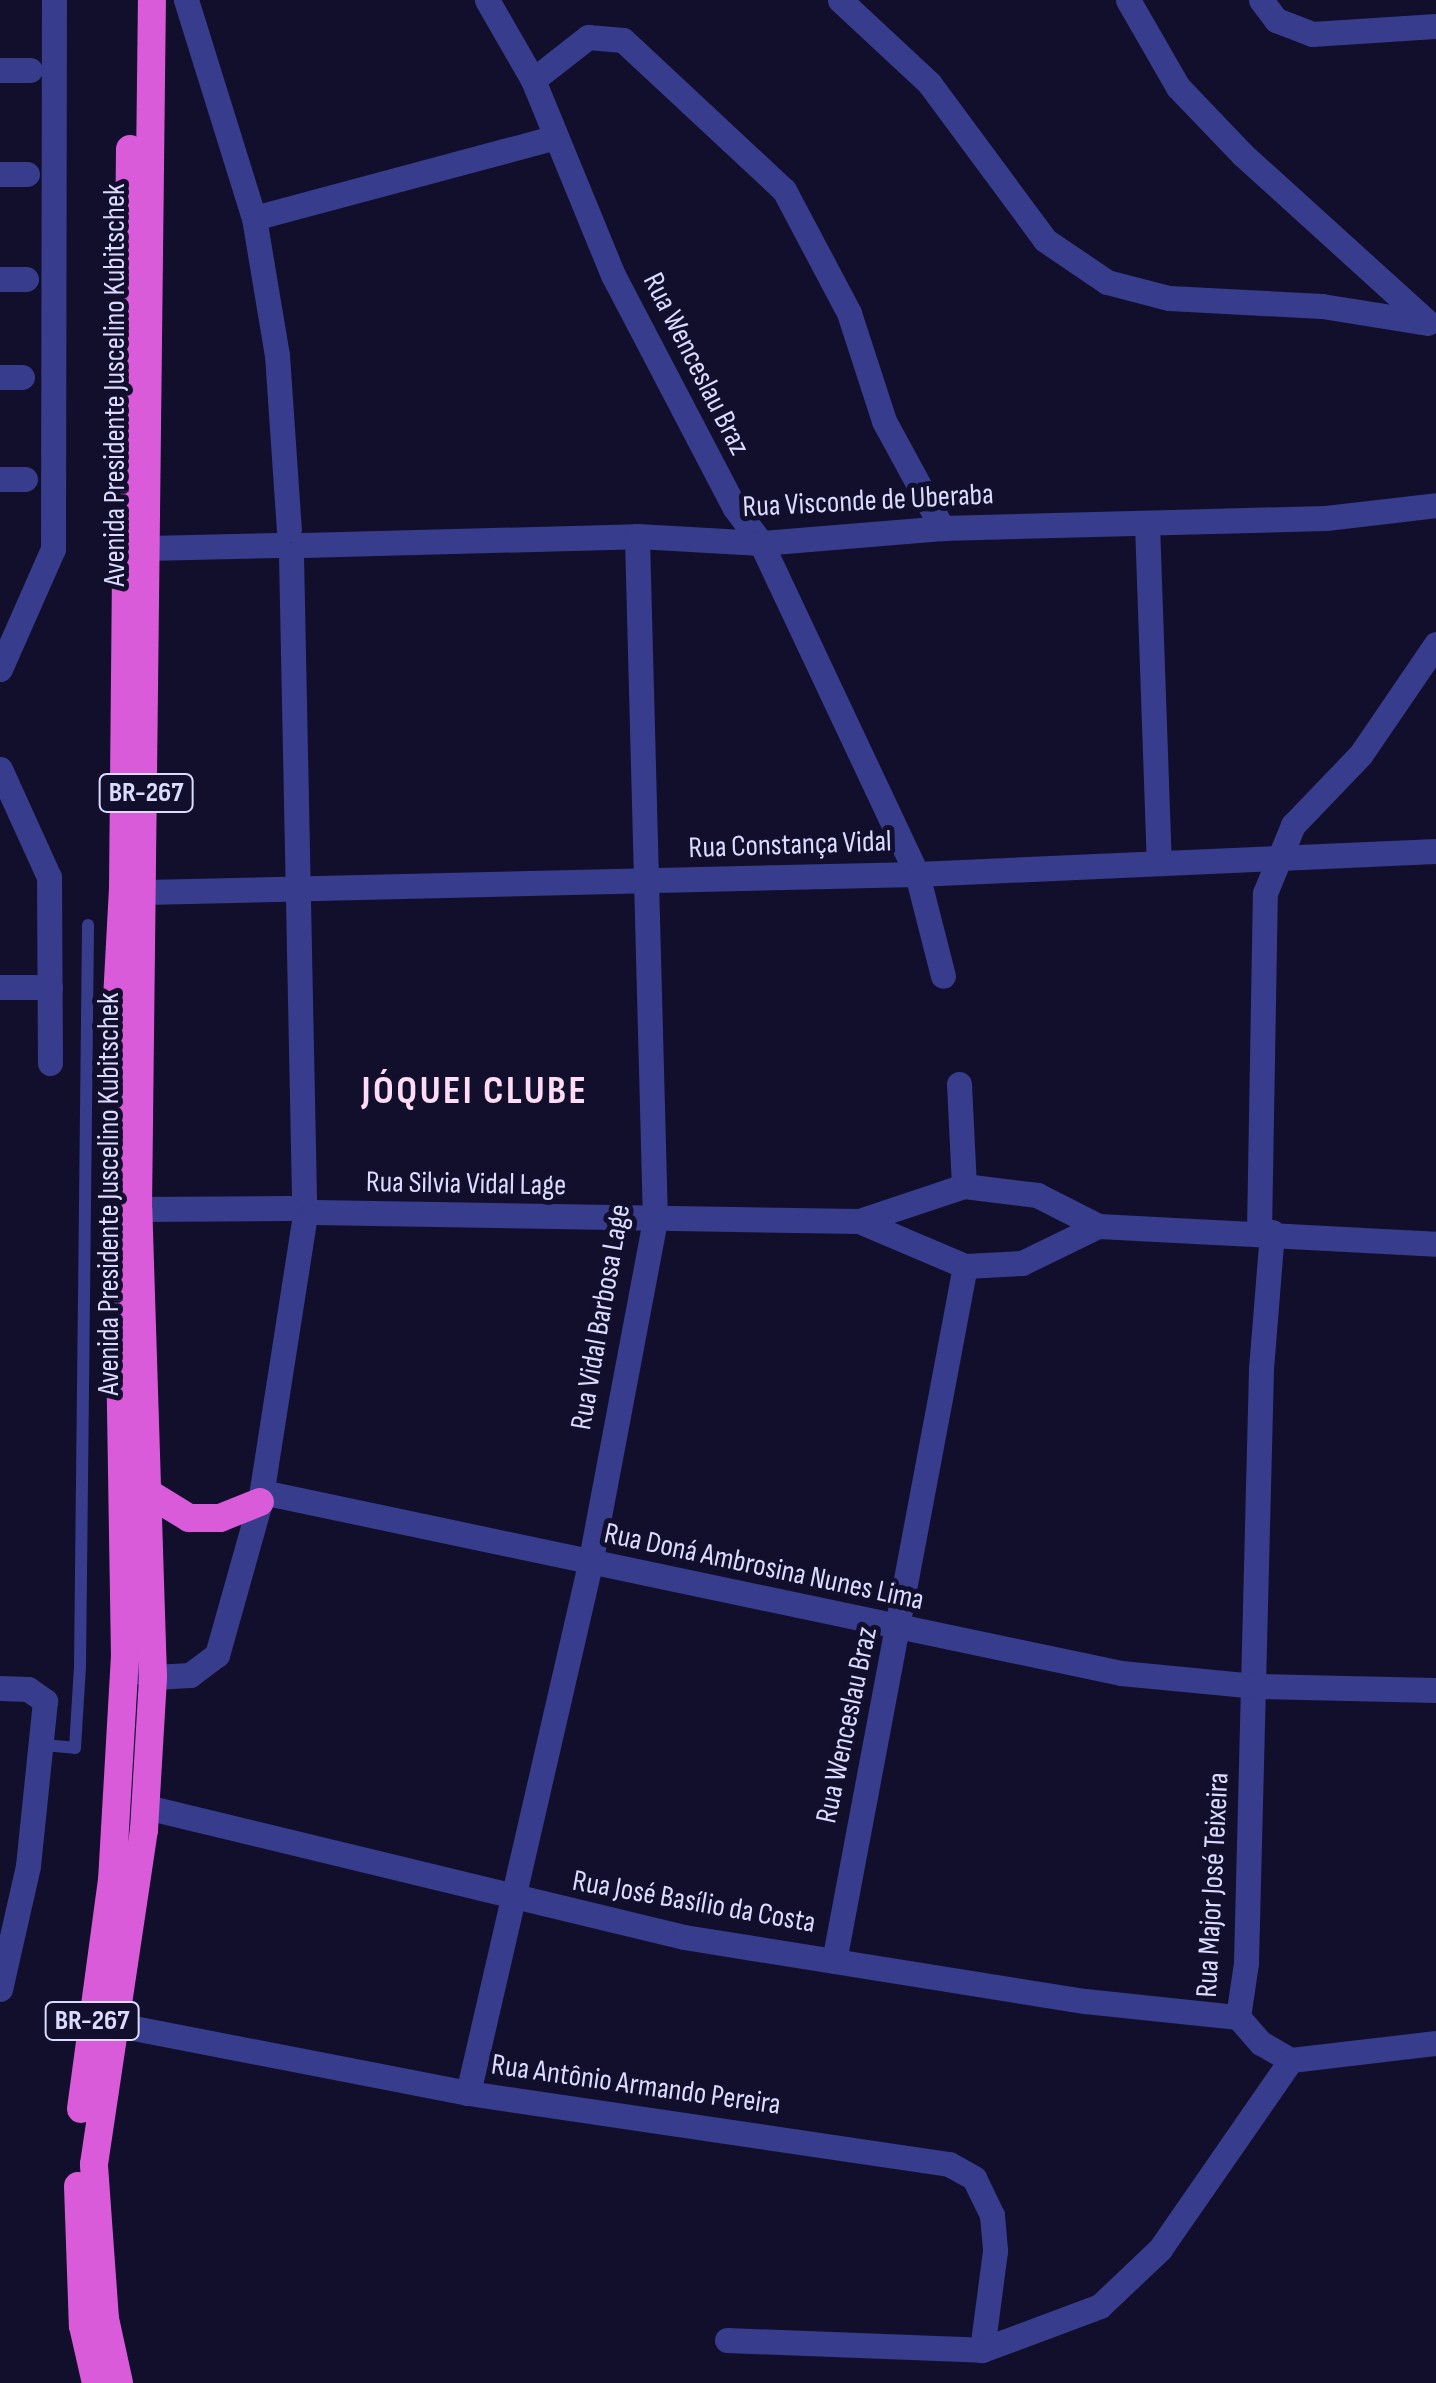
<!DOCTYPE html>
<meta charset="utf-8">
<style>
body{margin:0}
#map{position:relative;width:1436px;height:2383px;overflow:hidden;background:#110f2c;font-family:"Sofia Sans Condensed",sans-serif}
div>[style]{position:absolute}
.service>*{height:12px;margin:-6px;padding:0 6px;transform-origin:6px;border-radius:6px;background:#373c8d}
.minor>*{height:25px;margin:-12.5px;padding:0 12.5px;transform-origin:12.5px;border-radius:12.5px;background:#373c8d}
.trunk>*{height:28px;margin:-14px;padding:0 14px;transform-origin:14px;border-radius:14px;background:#da5bda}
span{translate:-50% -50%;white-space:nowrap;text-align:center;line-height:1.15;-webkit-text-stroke:10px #110f2c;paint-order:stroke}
.shield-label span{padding:2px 8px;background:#110f2c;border:2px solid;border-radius:8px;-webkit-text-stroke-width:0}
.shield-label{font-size:28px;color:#dbdaff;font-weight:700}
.street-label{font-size:30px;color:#dbdaff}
.district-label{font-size:40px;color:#ffdcf6;font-weight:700;letter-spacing:2.5px}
</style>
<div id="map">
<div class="service">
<i style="left:43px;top:1745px;width:32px;rotate:5deg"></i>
<i style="left:75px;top:1748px;width:82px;rotate:-86.5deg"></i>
<i style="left:80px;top:1666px;width:741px;rotate:-89.38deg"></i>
</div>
<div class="minor">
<i style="left:186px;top:0;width:228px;rotate:72.7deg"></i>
<i style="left:254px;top:218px;width:139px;rotate:80.5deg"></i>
<i style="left:277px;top:355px;width:175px;rotate:86.1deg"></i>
<i style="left:487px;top:0;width:92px;rotate:60.1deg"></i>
<i style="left:533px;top:80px;width:211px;rotate:67.7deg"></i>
<i style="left:613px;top:275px;width:263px;rotate:62.4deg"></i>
<i style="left:735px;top:508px;width:44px;rotate:53.4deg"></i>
<i style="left:761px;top:543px;width:366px;rotate:64.8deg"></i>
<i style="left:917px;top:874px;width:105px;rotate:75.7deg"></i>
<i style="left:840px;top:0;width:122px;rotate:43deg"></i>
<i style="left:929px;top:83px;width:195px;rotate:53.5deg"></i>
<i style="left:1045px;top:240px;width:75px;rotate:34.1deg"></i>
<i style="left:1107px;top:282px;width:64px;rotate:14.5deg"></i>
<i style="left:1169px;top:298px;width:153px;rotate:3deg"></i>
<i style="left:1322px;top:306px;width:107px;rotate:9.1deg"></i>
<i style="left:1128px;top:0;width:100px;rotate:60.1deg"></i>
<i style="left:1178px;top:87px;width:93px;rotate:46.3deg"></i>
<i style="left:1242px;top:154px;width:250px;rotate:42.2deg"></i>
<i style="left:1261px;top:0;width:25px;rotate:53deg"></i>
<i style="left:1276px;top:20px;width:39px;rotate:21deg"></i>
<i style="left:1312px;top:34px;width:124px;rotate:-3.7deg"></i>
<i style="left:0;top:70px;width:30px"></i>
<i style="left:533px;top:80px;width:70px;rotate:-38deg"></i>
<i style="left:588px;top:37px;width:35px;rotate:5deg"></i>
<i style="left:623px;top:40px;width:220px;rotate:43deg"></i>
<i style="left:784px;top:190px;width:139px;rotate:62.1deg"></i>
<i style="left:849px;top:313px;width:114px;rotate:72deg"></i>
<i style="left:884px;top:421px;width:122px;rotate:61.5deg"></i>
<i style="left:0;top:174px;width:27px"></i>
<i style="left:254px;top:218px;width:310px;rotate:-15deg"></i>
<i style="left:0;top:279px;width:26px"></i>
<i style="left:0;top:377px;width:22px"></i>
<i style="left:0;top:479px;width:25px"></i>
<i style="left:1147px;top:524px;width:339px;rotate:88deg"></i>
<i style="left:303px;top:545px;width:334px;rotate:-1.5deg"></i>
<i style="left:637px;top:536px;width:124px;rotate:3.2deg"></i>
<i style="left:761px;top:543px;width:182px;rotate:-4.7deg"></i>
<i style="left:942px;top:528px;width:384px;rotate:-1.5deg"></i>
<i style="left:1326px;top:518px;width:111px;rotate:-6.7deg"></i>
<i style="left:147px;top:548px;width:131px;rotate:-1.3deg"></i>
<i style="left:291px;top:555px;width:643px;rotate:88.84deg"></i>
<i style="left:0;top:669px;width:131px;rotate:-66.2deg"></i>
<i style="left:53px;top:549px;width:549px;rotate:-89.9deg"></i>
<i style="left:0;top:769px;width:119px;rotate:65.6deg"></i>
<i style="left:49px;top:877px;width:186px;rotate:89.7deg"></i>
<i style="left:145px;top:892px;width:772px;rotate:-1.34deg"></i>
<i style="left:917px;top:874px;width:520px;rotate:-2.54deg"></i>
<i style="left:0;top:987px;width:50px"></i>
<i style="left:959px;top:1084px;width:102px;rotate:87.2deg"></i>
<i style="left:138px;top:1209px;width:151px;rotate:-0.4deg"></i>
<i style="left:314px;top:1212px;width:545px;rotate:0.95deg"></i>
<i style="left:859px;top:1221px;width:115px;rotate:23deg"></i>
<i style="left:965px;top:1266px;width:57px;rotate:-3deg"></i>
<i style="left:1022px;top:1263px;width:85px;rotate:-26deg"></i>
<i style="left:1098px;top:1226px;width:338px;rotate:3deg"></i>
<i style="left:859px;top:1221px;width:111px;rotate:-18.4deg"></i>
<i style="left:964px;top:1186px;width:74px;rotate:7deg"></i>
<i style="left:1037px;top:1195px;width:68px;rotate:26.9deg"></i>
<i style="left:1259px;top:1231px;width:338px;rotate:-89deg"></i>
<i style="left:1265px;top:893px;width:74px;rotate:-67.6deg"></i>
<i style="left:1293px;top:825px;width:98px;rotate:-46.2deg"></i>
<i style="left:1361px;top:754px;width:133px;rotate:-55.7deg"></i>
<i style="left:1272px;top:1232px;width:137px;rotate:94.6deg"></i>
<i style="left:1261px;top:1369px;width:594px;rotate:91.45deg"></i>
<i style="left:1246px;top:1963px;width:55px;rotate:98.4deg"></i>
<i style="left:1238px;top:2017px;width:35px;rotate:49deg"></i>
<i style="left:1261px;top:2043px;width:34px;rotate:30deg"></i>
<i style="left:1291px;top:2060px;width:146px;rotate:-6.7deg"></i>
<i style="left:262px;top:1492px;width:878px;rotate:11.9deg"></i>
<i style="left:1121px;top:1673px;width:137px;rotate:5.5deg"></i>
<i style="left:1257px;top:1686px;width:179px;rotate:1.3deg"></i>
<i style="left:135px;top:1669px;width:20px;rotate:24deg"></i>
<i style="left:153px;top:1677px;width:37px;rotate:-3deg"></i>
<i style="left:190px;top:1675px;width:34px;rotate:-37deg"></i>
<i style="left:217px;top:1655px;width:159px;rotate:-74.3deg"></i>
<i style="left:260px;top:1502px;width:283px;rotate:-81.1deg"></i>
<i style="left:0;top:1688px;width:28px;rotate:2deg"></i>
<i style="left:28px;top:1689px;width:21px;rotate:35deg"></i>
<i style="left:45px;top:1701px;width:166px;rotate:95.9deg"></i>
<i style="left:28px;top:1866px;width:126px;rotate:102.8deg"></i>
<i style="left:146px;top:1807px;width:553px;rotate:13.58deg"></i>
<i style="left:684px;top:1937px;width:406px;rotate:9.1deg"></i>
<i style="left:1085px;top:2001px;width:154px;rotate:6deg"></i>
<i style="left:834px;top:1961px;width:707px;rotate:-79.33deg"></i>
<i style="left:113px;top:2024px;width:362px;rotate:11deg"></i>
<i style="left:468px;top:2093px;width:486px;rotate:8.4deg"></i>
<i style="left:949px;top:2164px;width:29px;rotate:29deg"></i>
<i style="left:974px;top:2178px;width:41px;rotate:64.1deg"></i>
<i style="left:992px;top:2215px;width:36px;rotate:85deg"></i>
<i style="left:995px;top:2251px;width:100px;rotate:97.5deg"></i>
<i style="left:468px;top:2093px;width:543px;rotate:-77.01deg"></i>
<i style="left:590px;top:1564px;width:349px;rotate:-79.3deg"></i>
<i style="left:655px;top:1221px;width:685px;rotate:-91.51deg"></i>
<i style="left:727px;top:2340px;width:255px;rotate:2.2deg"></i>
<i style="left:982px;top:2350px;width:126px;rotate:-20.4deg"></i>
<i style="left:1100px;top:2306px;width:83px;rotate:-43.5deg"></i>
<i style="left:1160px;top:2249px;width:230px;rotate:-55.3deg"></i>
</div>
<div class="trunk">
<i style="left:145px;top:1491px;width:52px;rotate:31.5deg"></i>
<i style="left:189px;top:1518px;width:31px"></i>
<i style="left:220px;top:1518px;width:43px;rotate:-21.8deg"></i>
<i style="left:81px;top:2109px;width:230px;rotate:-82.3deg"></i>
<i style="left:112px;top:1881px;width:223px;rotate:-86.7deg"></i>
<i style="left:125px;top:1658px;width:622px;rotate:-90.92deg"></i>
<i style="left:115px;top:1036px;width:147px;rotate:-86.9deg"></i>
<i style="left:123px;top:889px;width:740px;rotate:-89.46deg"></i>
<i style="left:78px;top:2186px;width:140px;rotate:88deg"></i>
<i style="left:83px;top:2326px;width:58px;rotate:77.2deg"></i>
<i style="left:119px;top:2383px;width:66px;rotate:-102.3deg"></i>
<i style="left:105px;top:2319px;width:155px;rotate:-94.1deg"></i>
<i style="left:94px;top:2164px;width:338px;rotate:-81.5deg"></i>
<i style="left:144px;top:1830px;width:153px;rotate:-86.6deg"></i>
<i style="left:153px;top:1677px;width:468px;rotate:-91.8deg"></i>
<i style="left:138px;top:1209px;width:1209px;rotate:-89.34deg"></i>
</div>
<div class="shield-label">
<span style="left:146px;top:793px">BR-267</span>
<span style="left:92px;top:2021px">BR-267</span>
</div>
<div class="street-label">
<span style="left:696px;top:364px;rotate:63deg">Rua Wenceslau Braz</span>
<span style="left:115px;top:385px;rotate:-90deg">Avenida Presidente Juscelino Kubitschek</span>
<span style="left:868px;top:501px;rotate:-3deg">Rua Visconde de Uberaba</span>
<span style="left:790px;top:845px;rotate:-2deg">Rua Constança Vidal</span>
<span style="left:466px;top:1184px;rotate:1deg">Rua Silvia Vidal Lage</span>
<span style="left:109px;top:1194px;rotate:-90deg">Avenida Presidente Juscelino Kubitschek</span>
<span style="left:601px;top:1317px;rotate:-80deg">Rua Vidal Barbosa Lage</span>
<span style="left:764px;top:1567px;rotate:12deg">Rua Doná Ambrosina Nunes Lima</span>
<span style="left:847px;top:1725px;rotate:-78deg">Rua Wenceslau Braz</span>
<span style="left:1213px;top:1885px;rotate:-87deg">Rua Major José Teixeira</span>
<span style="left:694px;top:1902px;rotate:10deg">Rua José Basílio da Costa</span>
<span style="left:636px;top:2085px;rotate:8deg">Rua Antônio Armando Pereira</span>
</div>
<div class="district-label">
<span style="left:475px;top:1091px">JÓQUEI CLUBE</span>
</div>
</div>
